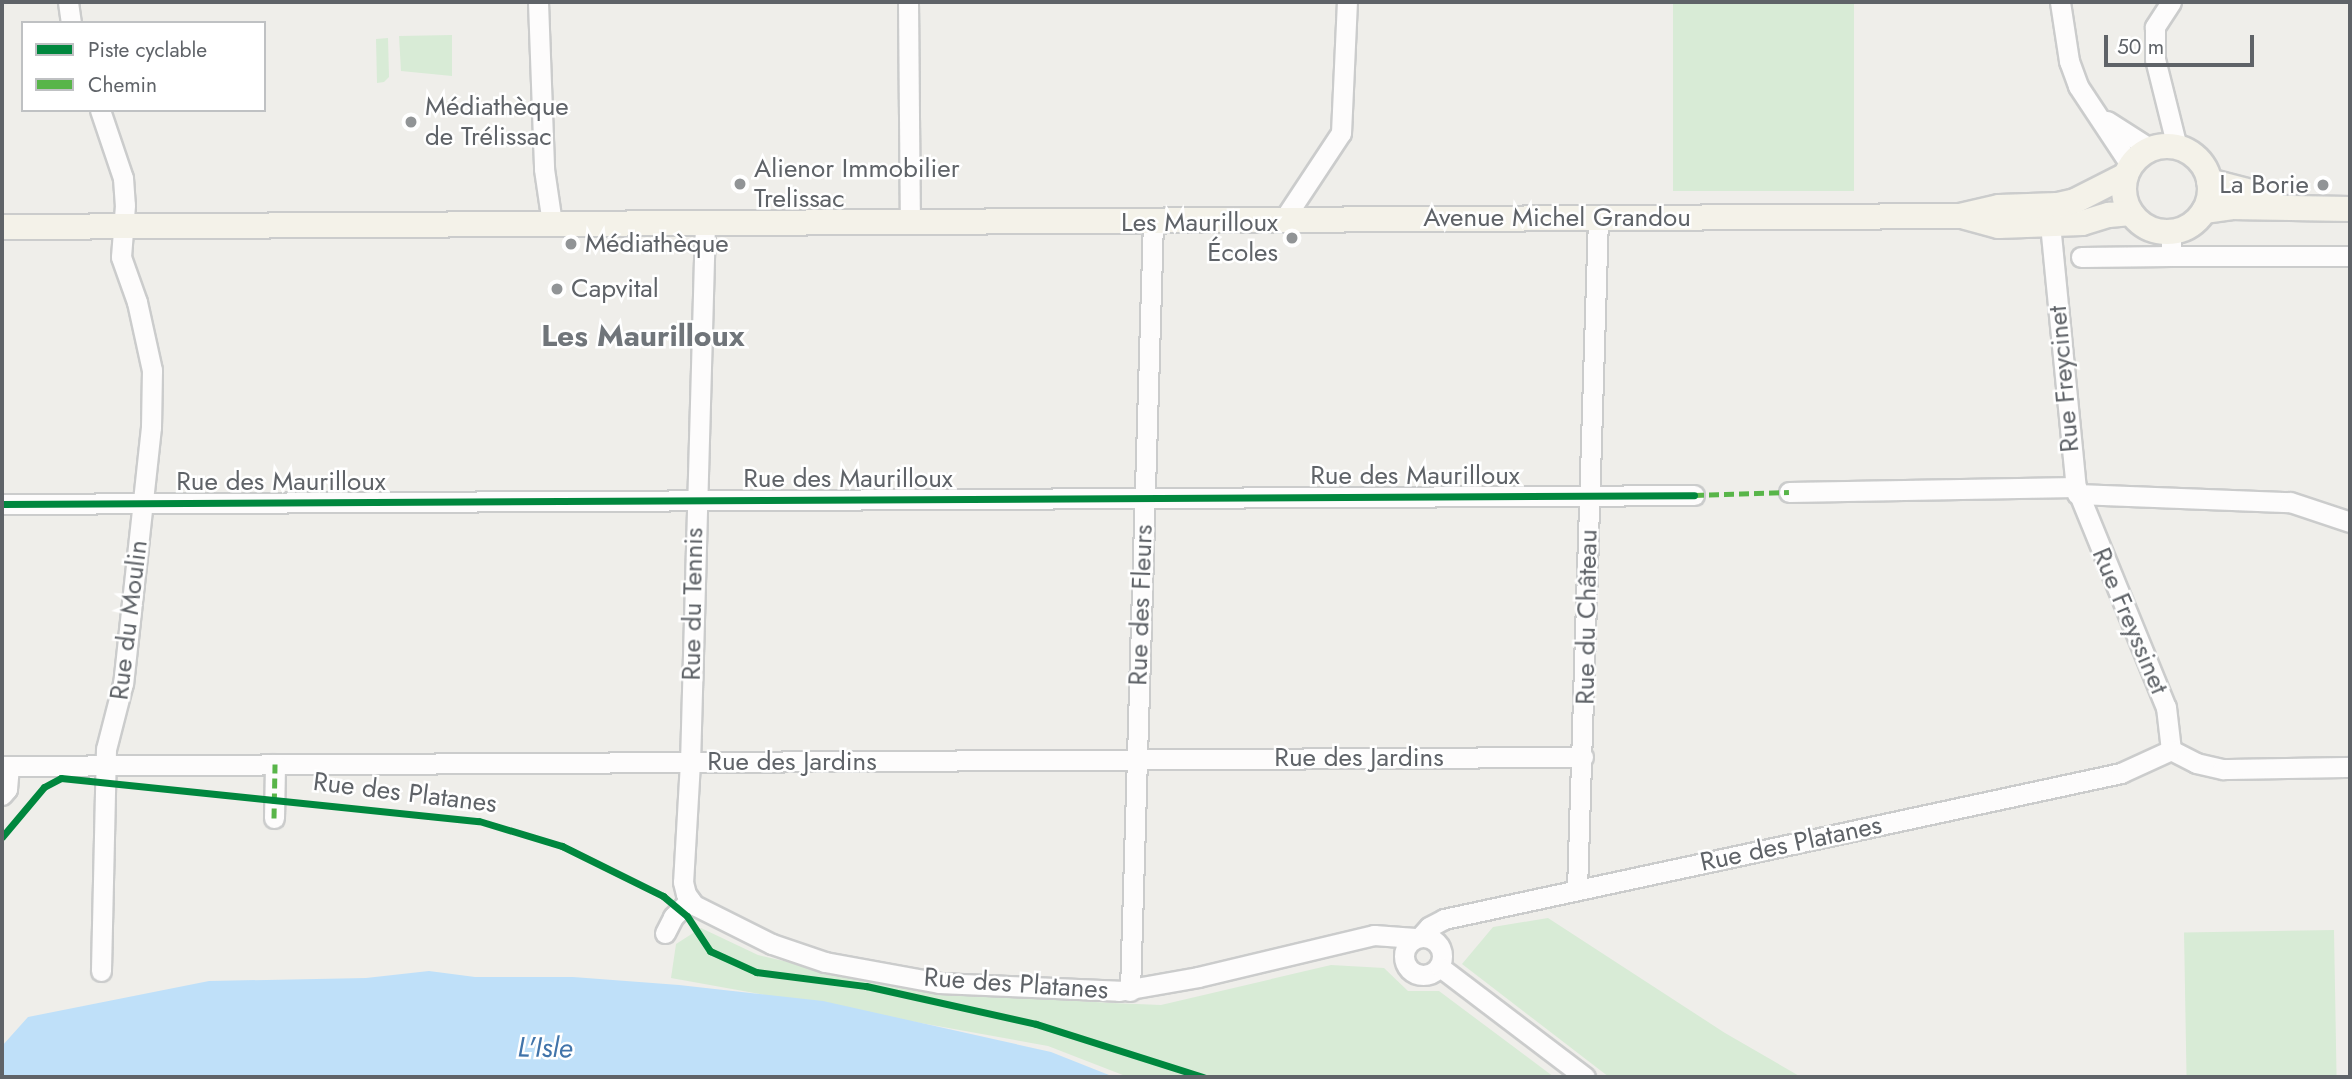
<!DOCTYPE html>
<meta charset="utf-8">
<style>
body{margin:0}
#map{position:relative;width:2352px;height:1079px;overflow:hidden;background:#efeeea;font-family:Jost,sans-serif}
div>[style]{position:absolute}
.green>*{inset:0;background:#d8ebd6;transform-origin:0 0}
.water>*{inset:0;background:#bfe0f9}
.roads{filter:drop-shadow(2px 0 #cbcccc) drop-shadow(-2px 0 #cbcccc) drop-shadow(0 2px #cbcccc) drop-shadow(0 -2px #cbcccc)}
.minor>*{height:19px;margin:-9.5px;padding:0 9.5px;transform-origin:9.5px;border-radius:9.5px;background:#fdfcfc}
.minor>.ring{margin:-9.5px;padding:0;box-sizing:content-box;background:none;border:19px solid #fdfcfc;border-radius:50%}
.major>*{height:24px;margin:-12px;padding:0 12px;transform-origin:12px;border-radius:12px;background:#f4f2e9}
.major>.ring{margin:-12px;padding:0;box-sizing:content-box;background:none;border:24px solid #f4f2e9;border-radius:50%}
.quiet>*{height:5px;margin-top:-2.5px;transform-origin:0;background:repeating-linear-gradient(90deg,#58b549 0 10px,transparent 0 15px)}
.cycleway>*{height:7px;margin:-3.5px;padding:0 3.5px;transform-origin:3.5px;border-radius:3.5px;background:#00873e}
.dots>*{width:19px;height:19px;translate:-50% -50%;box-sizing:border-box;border:4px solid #fff;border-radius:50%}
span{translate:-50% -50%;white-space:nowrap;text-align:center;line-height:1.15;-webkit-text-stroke:5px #fff;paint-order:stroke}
.poi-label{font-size:26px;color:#5f6368}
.left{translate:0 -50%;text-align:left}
.right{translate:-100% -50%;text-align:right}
.street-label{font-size:26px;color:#5f6368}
.water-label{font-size:28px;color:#4174aa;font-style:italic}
.quarter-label{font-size:30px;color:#70757a;font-weight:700}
.frame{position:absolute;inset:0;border:4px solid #5f6368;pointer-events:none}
.legend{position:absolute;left:21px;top:21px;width:245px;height:91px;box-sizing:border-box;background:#fff;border:2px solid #bfc1c3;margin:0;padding:9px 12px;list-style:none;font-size:21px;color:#5f6368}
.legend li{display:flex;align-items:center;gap:14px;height:35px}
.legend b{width:35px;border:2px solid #bfc1c3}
.scale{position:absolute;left:2104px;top:35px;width:150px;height:32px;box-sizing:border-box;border:4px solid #5f6368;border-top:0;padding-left:9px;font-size:21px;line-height:24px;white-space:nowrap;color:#5f6368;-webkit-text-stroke:5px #fff;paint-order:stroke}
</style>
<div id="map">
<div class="green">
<i style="left:1673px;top:2px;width:181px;height:189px"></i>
<i style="clip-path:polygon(452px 35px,452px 76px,401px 71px,399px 36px)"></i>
<i style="clip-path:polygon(388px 38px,389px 77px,384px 82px,377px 83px,376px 39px)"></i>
<i style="clip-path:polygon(1548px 918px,1725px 1033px,1801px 1077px,1609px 1077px,1462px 964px,1493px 927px)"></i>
<i style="clip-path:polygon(701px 928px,758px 955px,854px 977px,946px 993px,1112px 1003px,1161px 1005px,1331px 965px,1384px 968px,1408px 991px,1439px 991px,1554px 1077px,1128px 1077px,1048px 1046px,671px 978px,676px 944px)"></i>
<i style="left:2334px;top:930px;width:147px;height:150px;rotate:89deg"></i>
</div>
<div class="water">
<i style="clip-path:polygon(429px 971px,475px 977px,573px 977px,679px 985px,823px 1001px,1051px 1052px,1114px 1077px,2px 1077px,2px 1046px,28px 1017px,209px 981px,366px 978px)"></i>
</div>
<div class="roads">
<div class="minor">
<i style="left:68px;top:2px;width:21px;rotate:82deg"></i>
<i style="left:538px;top:2px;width:167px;rotate:87.9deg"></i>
<i style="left:544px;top:169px;width:55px;rotate:81.6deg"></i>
<i style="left:908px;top:2px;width:219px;rotate:89.5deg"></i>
<i style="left:2060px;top:2px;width:60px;rotate:81.3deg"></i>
<i style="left:2069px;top:61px;width:27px;rotate:70deg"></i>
<i style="left:2078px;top:86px;width:96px;rotate:56.5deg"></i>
<i style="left:2171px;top:2px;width:30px;rotate:123deg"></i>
<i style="left:2155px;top:27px;width:32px;rotate:90deg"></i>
<i style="left:2155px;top:59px;width:91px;rotate:76deg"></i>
<i style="left:100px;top:110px;width:72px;rotate:71.3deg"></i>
<i style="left:123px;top:178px;width:27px;rotate:86deg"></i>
<i style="left:125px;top:205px;width:52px;rotate:94.4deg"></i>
<i style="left:121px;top:257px;width:48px;rotate:70.4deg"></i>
<i style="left:137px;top:302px;width:70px;rotate:77.6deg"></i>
<i style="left:152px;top:370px;width:57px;rotate:91deg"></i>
<i style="left:151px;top:427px;width:258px;rotate:96.2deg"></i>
<i style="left:123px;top:683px;width:68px;rotate:104.4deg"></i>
<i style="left:106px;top:749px;width:222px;rotate:91.3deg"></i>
<i style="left:2107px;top:121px;width:52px;rotate:32.5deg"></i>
<i style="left:2061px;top:216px;width:14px;rotate:144deg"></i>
<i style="left:2050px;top:224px;width:264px;rotate:84.4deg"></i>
<i style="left:2076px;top:487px;width:238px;rotate:67.8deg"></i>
<i style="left:2166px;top:707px;width:43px;rotate:83.4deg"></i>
<i style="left:1284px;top:219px;width:103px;rotate:-56.5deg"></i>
<i style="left:1341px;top:133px;width:131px;rotate:-87.4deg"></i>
<i style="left:705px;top:223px;width:539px;rotate:91.59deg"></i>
<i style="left:690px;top:762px;width:120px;rotate:93.3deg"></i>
<i style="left:683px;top:882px;width:12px;rotate:76deg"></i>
<i style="left:686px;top:894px;width:14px;rotate:54deg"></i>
<i style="left:694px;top:905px;width:87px;rotate:26.6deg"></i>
<i style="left:772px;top:944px;width:56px;rotate:18.8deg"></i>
<i style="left:825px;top:962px;width:116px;rotate:10.4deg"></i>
<i style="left:939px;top:983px;width:180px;rotate:2.5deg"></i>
<i style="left:1119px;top:991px;width:80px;rotate:-10deg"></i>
<i style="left:1198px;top:977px;width:181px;rotate:-13.4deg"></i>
<i style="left:1374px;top:935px;width:41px;rotate:4.2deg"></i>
<i style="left:2171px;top:232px;width:24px;rotate:90deg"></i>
<i style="left:2171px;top:256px;width:179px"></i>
<i style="left:2081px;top:257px;width:90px;rotate:-0.6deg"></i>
<i style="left:1789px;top:492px;width:287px;rotate:-1deg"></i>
<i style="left:2077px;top:494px;width:213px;rotate:2.2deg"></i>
<i style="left:2290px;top:502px;width:63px;rotate:18.4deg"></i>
<i style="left:2px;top:504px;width:1692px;rotate:-0.3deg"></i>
<i style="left:2171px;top:750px;width:28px;rotate:27deg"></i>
<i style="left:2196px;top:763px;width:28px;rotate:13deg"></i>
<i style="left:2223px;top:769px;width:127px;rotate:-0.9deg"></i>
<i style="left:2px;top:766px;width:1581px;rotate:-0.33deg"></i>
<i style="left:2px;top:795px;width:8px;rotate:-50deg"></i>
<i style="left:7px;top:789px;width:23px;rotate:-85deg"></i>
<i style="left:274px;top:818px;width:54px;rotate:-88.9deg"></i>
<i style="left:1577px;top:890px;width:673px;rotate:-88.21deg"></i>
<i style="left:665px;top:933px;width:18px;rotate:-63deg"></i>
<i style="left:673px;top:917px;width:24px;rotate:-45deg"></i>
<i class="ring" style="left:1404px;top:937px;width:19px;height:19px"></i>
<i style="left:1420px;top:937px;width:13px;rotate:-48deg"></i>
<i style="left:1429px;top:927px;width:17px;rotate:-28deg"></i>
<i style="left:1444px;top:919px;width:693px;rotate:-12.17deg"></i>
<i style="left:2121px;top:773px;width:55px;rotate:-24.7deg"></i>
<i style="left:1440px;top:967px;width:182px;rotate:37.2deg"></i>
<i style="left:1130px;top:991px;width:771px;rotate:-88.29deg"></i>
</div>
<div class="major">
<i class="ring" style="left:2124px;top:146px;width:62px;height:62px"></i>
<i style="left:2209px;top:181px;width:64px;rotate:14.5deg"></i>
<i style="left:2204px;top:211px;width:27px;rotate:-8deg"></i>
<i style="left:2231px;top:207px;width:119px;rotate:1deg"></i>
<i style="left:1965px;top:217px;width:35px;rotate:15deg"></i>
<i style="left:1999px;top:226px;width:83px;rotate:-2.1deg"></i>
<i style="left:2082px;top:223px;width:28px;rotate:-17deg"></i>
<i style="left:2109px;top:215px;width:22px;rotate:-5deg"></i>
<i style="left:2px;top:227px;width:1958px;rotate:-0.32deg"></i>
<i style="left:1960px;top:216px;width:40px;rotate:-13deg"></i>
<i style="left:1999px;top:207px;width:59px;rotate:-1.9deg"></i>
<i style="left:2058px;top:205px;width:17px;rotate:-13deg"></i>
<i style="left:2075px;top:201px;width:57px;rotate:-27deg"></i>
</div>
</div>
<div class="quiet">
<i style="left:1694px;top:495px;width:95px;rotate:-1.8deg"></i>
<i style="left:274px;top:818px;width:54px;rotate:-88.9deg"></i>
</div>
<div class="cycleway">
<i style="left:2px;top:504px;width:1692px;rotate:-0.3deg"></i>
<i style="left:2px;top:837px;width:65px;rotate:-50deg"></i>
<i style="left:44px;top:787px;width:19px;rotate:-28deg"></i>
<i style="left:61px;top:778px;width:420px;rotate:5.9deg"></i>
<i style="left:479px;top:821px;width:87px;rotate:16.8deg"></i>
<i style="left:562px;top:846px;width:113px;rotate:26.3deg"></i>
<i style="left:663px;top:896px;width:31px;rotate:40deg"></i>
<i style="left:687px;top:916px;width:42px;rotate:56.7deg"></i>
<i style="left:710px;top:951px;width:51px;rotate:24.5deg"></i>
<i style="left:756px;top:972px;width:111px;rotate:7.3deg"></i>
<i style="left:866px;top:986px;width:174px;rotate:12.6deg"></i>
<i style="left:1036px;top:1024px;width:175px;rotate:17.6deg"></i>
</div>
<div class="dots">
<i style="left:411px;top:122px;background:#919496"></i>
<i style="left:740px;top:184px;background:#919496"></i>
<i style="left:2323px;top:185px;background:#919496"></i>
<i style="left:1292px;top:238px;background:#919496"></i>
<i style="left:571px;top:244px;background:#919496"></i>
<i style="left:557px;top:289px;background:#919496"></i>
</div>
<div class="poi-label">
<span class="left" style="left:425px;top:122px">Médiathèque<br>de Trélissac</span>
<span class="left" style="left:754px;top:184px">Alienor Immobilier<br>Trelissac</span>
<span class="right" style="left:2309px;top:185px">La Borie</span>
<span class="right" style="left:1278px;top:238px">Les Maurilloux<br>Écoles</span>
<span class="left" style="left:585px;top:244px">Médiathèque</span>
<span class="left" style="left:571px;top:289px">Capvital</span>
</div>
<div class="street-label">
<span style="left:1557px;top:218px">Avenue Michel Grandou</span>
<span style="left:2064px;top:379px;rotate:-95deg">Rue Freycinet</span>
<span style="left:1415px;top:476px">Rue des Maurilloux</span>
<span style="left:848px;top:479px">Rue des Maurilloux</span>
<span style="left:281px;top:482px">Rue des Maurilloux</span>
<span style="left:693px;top:604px;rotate:-89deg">Rue du Tennis</span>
<span style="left:1141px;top:605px;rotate:-88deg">Rue des Fleurs</span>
<span style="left:1587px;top:617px;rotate:-89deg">Rue du Château</span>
<span style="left:129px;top:620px;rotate:-83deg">Rue du Moulin</span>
<span style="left:2130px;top:621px;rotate:67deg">Rue Freyssinet</span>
<span style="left:1359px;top:758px">Rue des Jardins</span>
<span style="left:792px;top:762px">Rue des Jardins</span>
<span style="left:405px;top:793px;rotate:7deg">Rue des Platanes</span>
<span style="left:1791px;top:844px;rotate:-12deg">Rue des Platanes</span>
<span style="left:1016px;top:984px;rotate:4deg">Rue des Platanes</span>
</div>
<div class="water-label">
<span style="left:545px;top:1048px;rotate:1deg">L'Isle</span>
</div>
<div class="quarter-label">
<span style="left:643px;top:336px">Les Maurilloux</span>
</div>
<div class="frame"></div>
<ul class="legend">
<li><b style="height:9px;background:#00873e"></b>Piste cyclable</li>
<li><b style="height:9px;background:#58b549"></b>Chemin</li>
</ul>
<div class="scale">50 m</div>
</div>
